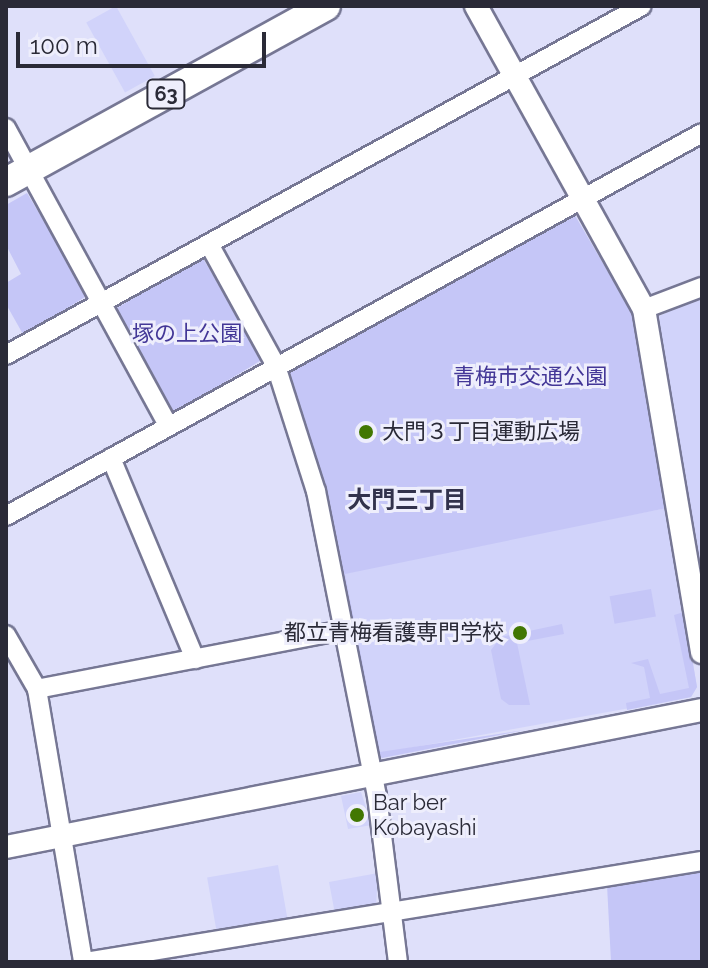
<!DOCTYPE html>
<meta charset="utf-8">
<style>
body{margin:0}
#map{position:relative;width:708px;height:968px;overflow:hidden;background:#dfe0fa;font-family:Raleway,"Noto Sans JP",sans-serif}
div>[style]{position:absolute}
.built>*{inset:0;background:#d1d3fa;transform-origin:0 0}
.green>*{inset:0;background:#c5c6f7;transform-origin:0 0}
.roads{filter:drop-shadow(2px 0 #767794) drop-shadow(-2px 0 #767794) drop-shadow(0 2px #767794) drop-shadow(0 -2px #767794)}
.minor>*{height:18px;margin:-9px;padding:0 9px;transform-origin:9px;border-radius:9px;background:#fff}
.tertiary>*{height:22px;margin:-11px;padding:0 11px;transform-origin:11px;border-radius:11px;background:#fff}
.primary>*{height:28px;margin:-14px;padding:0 14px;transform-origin:14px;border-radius:14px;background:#fff}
.dots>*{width:22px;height:22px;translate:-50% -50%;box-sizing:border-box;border:4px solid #eeeefc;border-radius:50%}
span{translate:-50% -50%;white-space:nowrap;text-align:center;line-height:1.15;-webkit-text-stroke:6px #eeeefc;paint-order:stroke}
.shield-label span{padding:2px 6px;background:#eeeefc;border:2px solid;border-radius:6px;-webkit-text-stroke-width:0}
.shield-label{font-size:20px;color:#2a2a37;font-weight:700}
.park-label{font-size:22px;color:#433797}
.poi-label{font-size:22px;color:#2a2a37}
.left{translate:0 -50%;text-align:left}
.right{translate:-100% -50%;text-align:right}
.neighbourhood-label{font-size:24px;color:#32324c;font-weight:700}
.frame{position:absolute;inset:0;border:8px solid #2a2a37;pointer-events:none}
.scale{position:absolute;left:16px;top:32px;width:250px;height:36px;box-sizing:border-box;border:4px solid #2a2a37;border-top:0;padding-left:10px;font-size:24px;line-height:28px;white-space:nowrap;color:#2a2a37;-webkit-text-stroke:6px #eeeefc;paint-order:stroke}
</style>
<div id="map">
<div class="built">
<i style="left:116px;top:6px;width:80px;height:34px;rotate:61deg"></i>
<i style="clip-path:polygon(702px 294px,702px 593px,656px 318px)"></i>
<i style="clip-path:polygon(667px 508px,697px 687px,691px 697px,376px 754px,340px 571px)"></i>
<i style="clip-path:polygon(361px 792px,372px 825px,348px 829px,341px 796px)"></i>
<i style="left:278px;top:865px;width:57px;height:72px;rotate:80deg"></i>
<i style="clip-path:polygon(378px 873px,376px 907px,335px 914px,329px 882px)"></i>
</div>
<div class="green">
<i style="clip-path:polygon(27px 193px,88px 295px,24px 336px,6px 304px,6px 283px,21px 274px,6px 245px,6px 205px)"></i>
<i style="clip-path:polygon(573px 212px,632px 313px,667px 508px,345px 574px,380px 752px,525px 730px,382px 758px,376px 754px,287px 374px)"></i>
<i style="left:202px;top:257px;width:119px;height:106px;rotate:59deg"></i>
<i style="left:651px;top:589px;width:28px;height:42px;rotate:80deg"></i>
<i style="clip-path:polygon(684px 612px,697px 687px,691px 697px,627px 710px,626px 703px,650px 698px,644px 667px,631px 663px,648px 659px,660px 694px,689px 688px,674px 615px)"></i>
<i style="clip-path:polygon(562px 624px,564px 634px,517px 643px,530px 705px,509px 705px,501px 699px,491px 650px,501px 637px)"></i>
<i style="clip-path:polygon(702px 869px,702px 962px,611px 962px,607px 885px)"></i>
</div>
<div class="roads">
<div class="minor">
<i style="left:6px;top:128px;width:338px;rotate:61.4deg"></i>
<i style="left:209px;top:244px;width:139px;rotate:61.2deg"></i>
<i style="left:276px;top:366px;width:131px;rotate:72.3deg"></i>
<i style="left:316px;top:491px;width:311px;rotate:78.7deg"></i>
<i style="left:377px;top:796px;width:167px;rotate:82.8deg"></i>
<i style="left:644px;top:309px;width:62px;rotate:-20.8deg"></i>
<i style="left:6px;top:355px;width:725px;rotate:-28.76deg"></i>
<i style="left:111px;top:458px;width:218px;rotate:67.3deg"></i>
<i style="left:6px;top:516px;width:794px;rotate:-28.82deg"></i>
<i style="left:6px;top:635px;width:62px;rotate:60.1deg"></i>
<i style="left:37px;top:689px;width:277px;rotate:80.4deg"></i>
<i style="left:37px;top:689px;width:313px;rotate:-10.9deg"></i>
<i style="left:85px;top:962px;width:625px;rotate:-9.3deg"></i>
</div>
<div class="tertiary">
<i style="left:476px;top:6px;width:346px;rotate:61deg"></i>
<i style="left:644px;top:309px;width:348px;rotate:80.4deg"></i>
<i style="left:6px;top:847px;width:709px;rotate:-11.14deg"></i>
</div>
<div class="primary">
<i style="left:6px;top:182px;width:365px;rotate:-28.8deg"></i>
</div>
</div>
<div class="dots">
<i style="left:366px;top:432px;background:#427702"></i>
<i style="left:520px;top:633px;background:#427702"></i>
<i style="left:357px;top:815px;background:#427702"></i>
</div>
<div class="shield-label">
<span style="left:166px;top:94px">63</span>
</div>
<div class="park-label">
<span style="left:187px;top:334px">塚の上公園</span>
<span style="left:530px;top:377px">青梅市交通公園</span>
</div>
<div class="poi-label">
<span class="left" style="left:382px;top:432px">大門３丁目運動広場</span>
<span class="right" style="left:504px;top:633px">都立青梅看護専門学校</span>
<span class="left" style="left:373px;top:815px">Bar ber<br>Kobayashi</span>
</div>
<div class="neighbourhood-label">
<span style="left:407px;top:500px">大門三丁目</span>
</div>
<div class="frame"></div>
<div class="scale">100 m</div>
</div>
